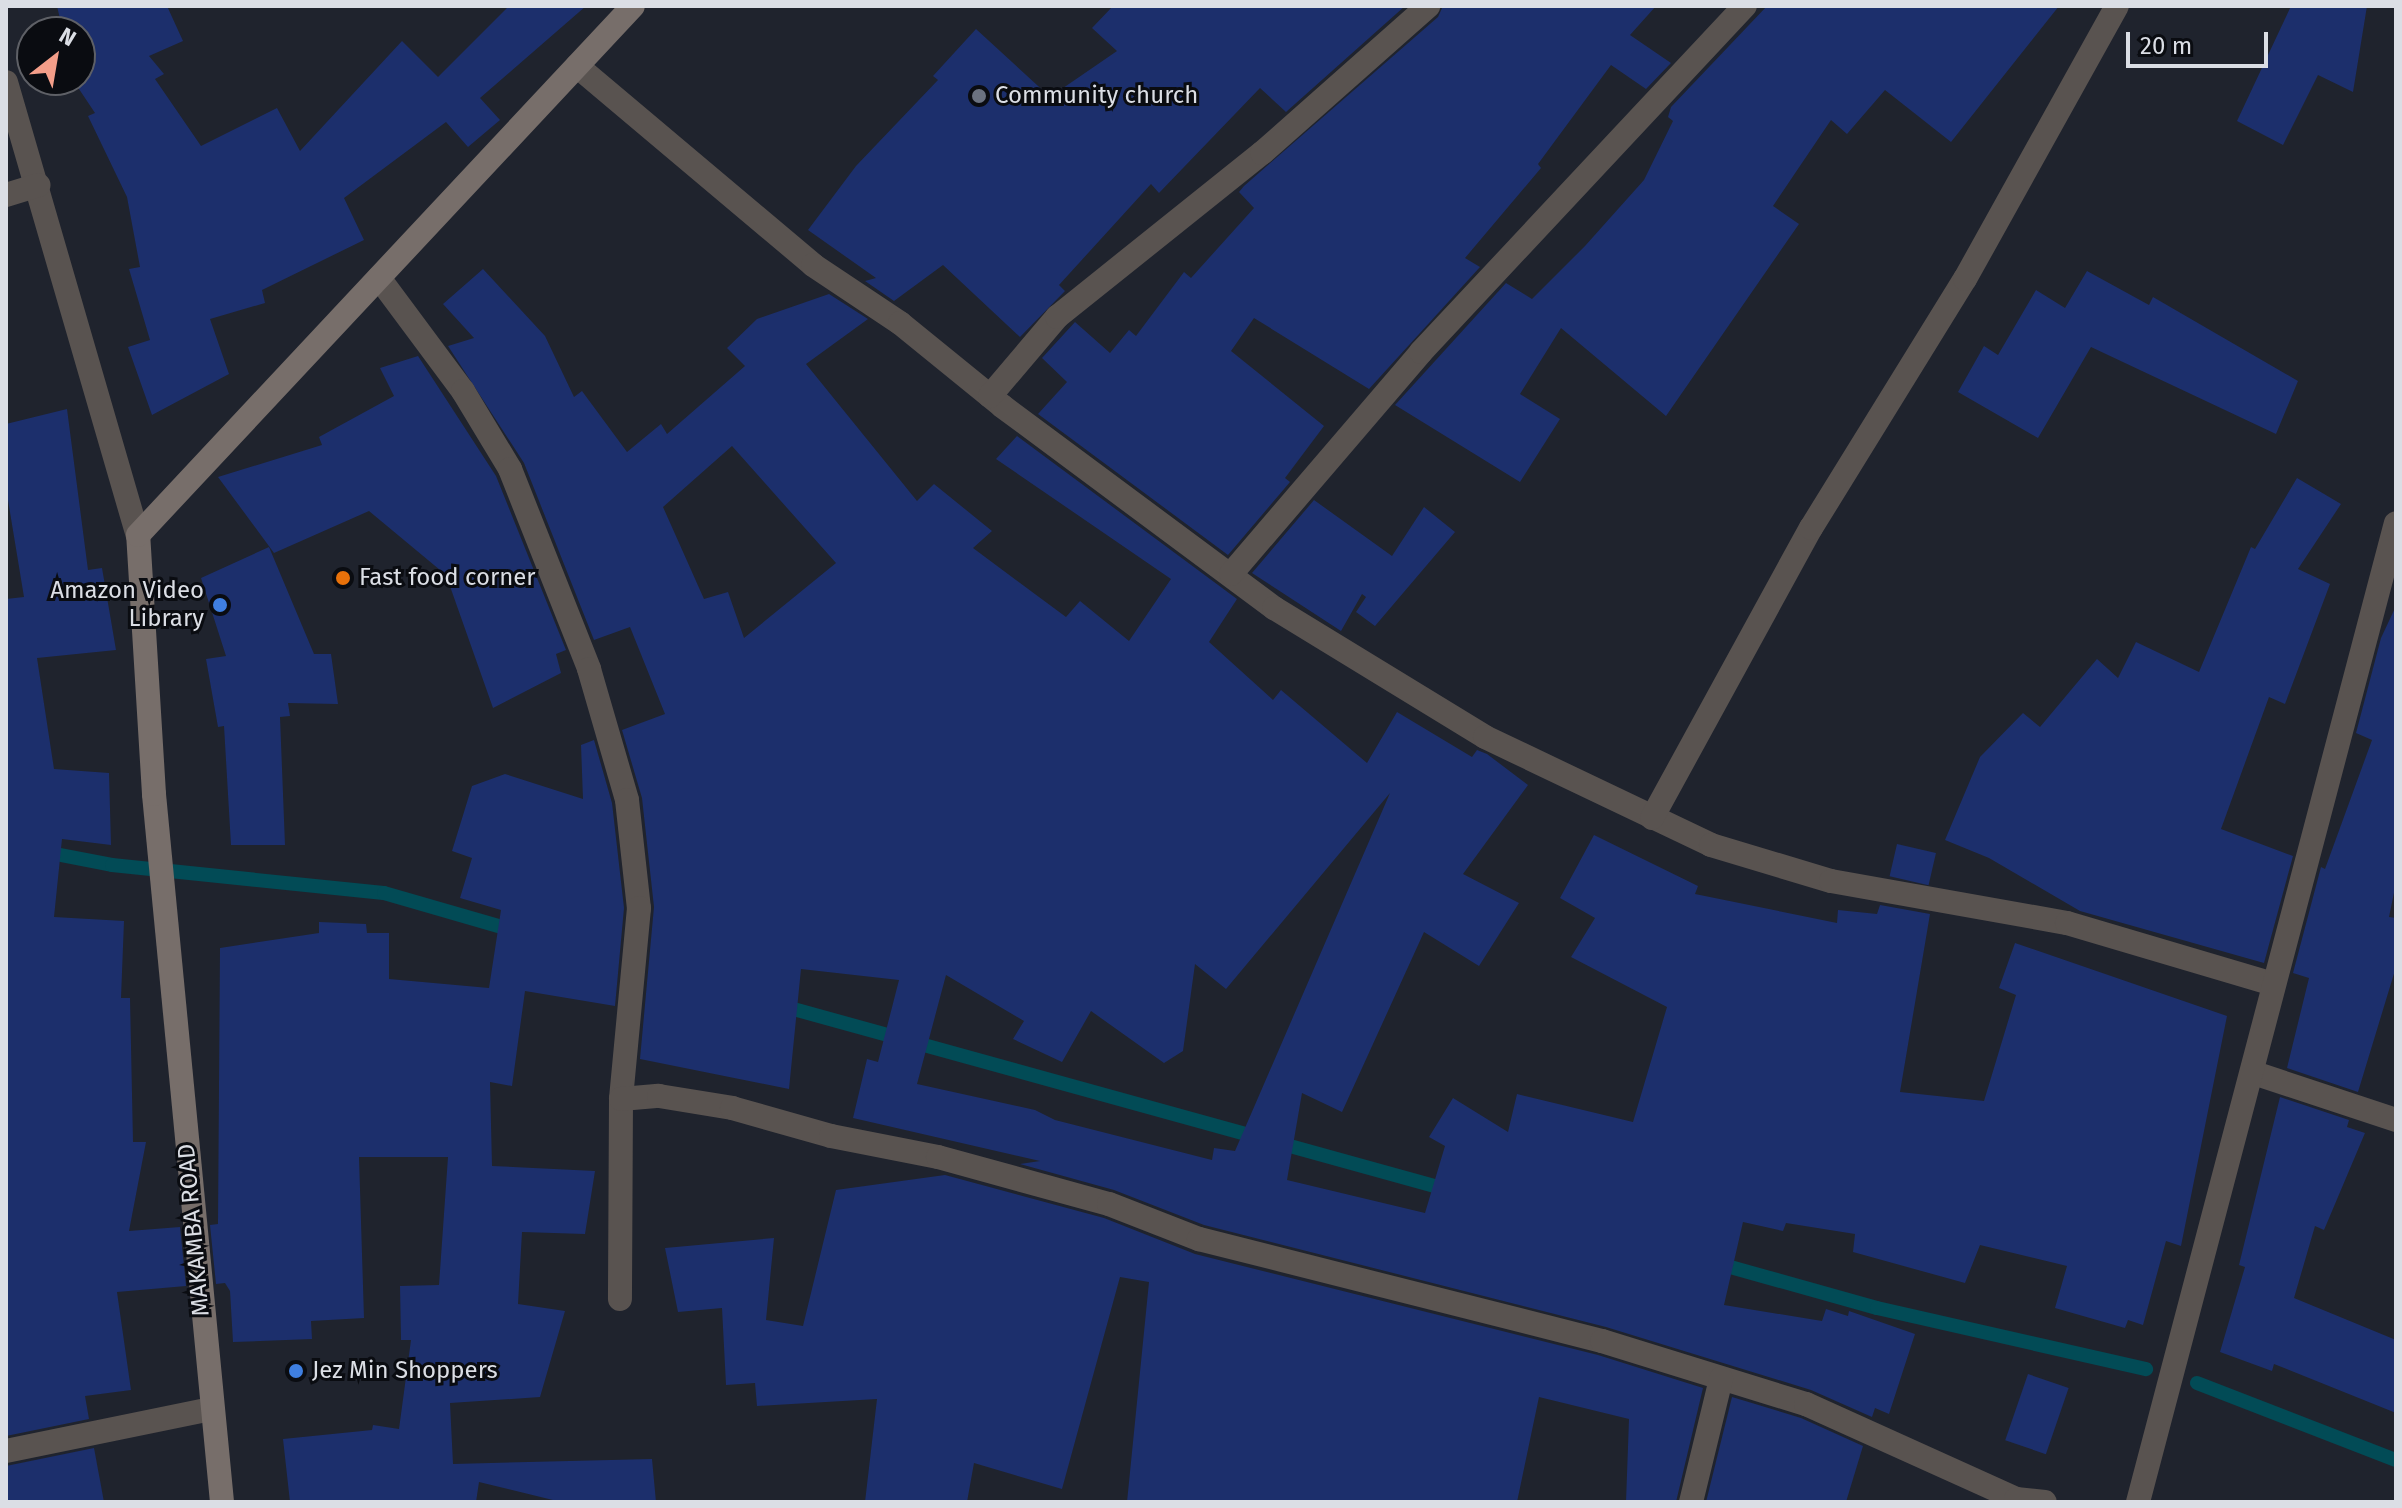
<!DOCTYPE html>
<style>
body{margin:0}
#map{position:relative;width:2402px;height:1508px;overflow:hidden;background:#1f232d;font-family:"Fira Sans",sans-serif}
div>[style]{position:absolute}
.stream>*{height:14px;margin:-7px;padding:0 7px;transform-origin:7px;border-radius:7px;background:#024b56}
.building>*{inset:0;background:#1c2f6c;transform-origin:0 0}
.street>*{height:24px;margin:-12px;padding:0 12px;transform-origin:12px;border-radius:12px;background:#595350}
.secondary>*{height:24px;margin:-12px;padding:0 12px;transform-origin:12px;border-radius:12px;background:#776e6a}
.dots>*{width:22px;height:22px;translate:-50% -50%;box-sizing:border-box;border:4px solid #0a0c11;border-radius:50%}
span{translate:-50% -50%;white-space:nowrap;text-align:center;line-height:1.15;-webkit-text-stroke:6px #0a0c11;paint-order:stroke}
.poi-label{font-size:24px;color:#dbdee5}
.left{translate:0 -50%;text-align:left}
.right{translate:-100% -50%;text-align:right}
.street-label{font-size:24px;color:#dbdee5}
.frame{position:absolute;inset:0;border:8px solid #dbdee5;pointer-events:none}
.north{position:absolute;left:16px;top:16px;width:80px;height:80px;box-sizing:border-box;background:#0a0c11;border:2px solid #5e6066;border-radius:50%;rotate:31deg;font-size:22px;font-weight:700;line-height:32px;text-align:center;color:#dbdee5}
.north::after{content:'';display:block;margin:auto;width:28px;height:36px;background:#f49e89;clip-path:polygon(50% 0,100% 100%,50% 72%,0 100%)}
.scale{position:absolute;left:2126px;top:32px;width:142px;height:36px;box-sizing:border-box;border:4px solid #dbdee5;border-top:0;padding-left:10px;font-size:24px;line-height:28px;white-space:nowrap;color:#dbdee5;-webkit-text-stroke:6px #0a0c11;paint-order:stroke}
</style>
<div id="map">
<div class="stream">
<i style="left:45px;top:852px;width:68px;rotate:11deg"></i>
<i style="left:112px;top:865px;width:273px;rotate:5.9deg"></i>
<i style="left:384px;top:893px;width:137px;rotate:16.1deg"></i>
<i style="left:779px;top:1005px;width:695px;rotate:15.44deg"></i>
<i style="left:1716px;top:1263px;width:167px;rotate:15.6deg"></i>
<i style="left:1877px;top:1308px;width:276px;rotate:12.8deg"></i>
<i style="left:2197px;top:1383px;width:213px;rotate:21.2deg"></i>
</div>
<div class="building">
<i style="clip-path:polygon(57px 6px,167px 6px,183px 41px,149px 56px,164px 74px,155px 79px,201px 146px,277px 108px,300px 151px,402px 41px,438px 77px,509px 6px,586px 6px,480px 98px,500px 120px,468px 147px,446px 122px,344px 198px,364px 240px,262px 290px,265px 303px,210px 319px,229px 374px,152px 415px,128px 347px,150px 340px,129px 269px,140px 267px,127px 197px,88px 116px,95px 113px,75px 83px,80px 80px,80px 32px,63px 32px)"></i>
<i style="clip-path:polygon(1113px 6px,1405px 6px,1286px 112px,1260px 88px,1159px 193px,1151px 184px,1059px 285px,1065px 291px,1020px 337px,943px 265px,894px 301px,865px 281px,876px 278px,808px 230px,856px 166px,938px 80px,933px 76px,976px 29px,1050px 97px,1117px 51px,1092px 28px)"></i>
<i style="clip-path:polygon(1443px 6px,1656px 6px,1630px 35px,1671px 63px,1646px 89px,1611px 65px,1538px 164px,1541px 168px,1465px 258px,1480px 267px,1369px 389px,1254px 318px,1231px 351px,1324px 426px,1285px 478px,1290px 482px,1228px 555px,1038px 414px,1067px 382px,1042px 358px,1075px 322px,1110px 353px,1129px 330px,1136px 336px,1184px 272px,1191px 278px,1254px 208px,1239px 192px,1244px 186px,1438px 17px)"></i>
<i style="clip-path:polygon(1767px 6px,2059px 6px,1951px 142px,1885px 90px,1847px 134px,1831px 120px,1773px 206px,1799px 224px,1666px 416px,1561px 328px,1520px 394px,1560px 419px,1520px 482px,1395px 405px,1506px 283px,1532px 299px,1585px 246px,1644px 180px,1673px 121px,1668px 117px,1671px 107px)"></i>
<i style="clip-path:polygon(2291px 6px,2367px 6px,2353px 92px,2318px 75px,2283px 145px,2237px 121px)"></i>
<i style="clip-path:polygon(evenodd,483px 269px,545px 336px,574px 397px,582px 391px,627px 452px,661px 424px,667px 434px,745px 366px,727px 348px,757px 319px,829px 294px,868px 319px,806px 364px,917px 501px,934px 484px,992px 531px,973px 548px,1066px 617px,1080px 601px,1129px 641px,1171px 579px,996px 459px,1017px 436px,1237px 599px,1209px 642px,1273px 700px,1281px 690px,1367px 763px,1397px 712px,1472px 757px,1477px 750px,1487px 754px,1528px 785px,1463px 874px,1519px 903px,1479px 966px,1424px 932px,1342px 1112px,1302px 1093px,1287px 1180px,1425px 1213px,1445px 1146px,1429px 1137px,1453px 1098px,1508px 1132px,1517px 1094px,1633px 1122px,1667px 1007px,1571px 957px,1595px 918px,1560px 898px,1594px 835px,1698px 886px,1695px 894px,1837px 923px,1838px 910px,1877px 914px,1880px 905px,1930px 914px,1900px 1092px,1984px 1101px,2016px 995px,1999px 988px,2015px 943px,2227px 1016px,2181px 1246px,2166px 1241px,2143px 1325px,2128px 1320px,2125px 1328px,2055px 1308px,2067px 1266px,1980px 1245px,1965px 1283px,1853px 1252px,1855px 1234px,1786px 1223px,1783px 1231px,1743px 1222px,1724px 1305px,1822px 1321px,1826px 1309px,1848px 1316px,1849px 1311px,1915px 1334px,1889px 1414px,1875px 1408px,1872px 1417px,1811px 1390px,1606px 1327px,1204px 1225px,1114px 1190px,1020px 1164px,1040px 1161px,853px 1118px,867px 1059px,878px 1062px,899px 980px,801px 969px,789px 1089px,640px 1059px,654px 907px,642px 798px,622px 730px,665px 714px,630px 627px,594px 640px,524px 463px,448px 346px,474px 338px,443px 304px,483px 269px,732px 446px,836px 563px,744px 638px,728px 592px,704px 599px,663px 507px,732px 446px,483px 269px,1390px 793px,1235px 1151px,1214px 1148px,1212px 1160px,1055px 1120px,1035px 1110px,917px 1084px,946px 975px,1024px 1021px,1013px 1039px,1062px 1062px,1091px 1011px,1164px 1063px,1183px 1051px,1195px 964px,1226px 989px,1390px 793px)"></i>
<i style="clip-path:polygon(2087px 271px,2149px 305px,2153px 297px,2298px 381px,2276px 434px,2091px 347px,2038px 438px,1958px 392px,1984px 346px,1998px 355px,2036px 290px,2065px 308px)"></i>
<i style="clip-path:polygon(418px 356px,496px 476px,566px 650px,556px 654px,561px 673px,493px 708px,446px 575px,369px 511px,274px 553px,218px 477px,322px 445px,319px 437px,394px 396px,380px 368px)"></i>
<i style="clip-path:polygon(67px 409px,88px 570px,102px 568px,116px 650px,37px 658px,54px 769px,109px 773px,111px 845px,62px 839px,54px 917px,124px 921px,121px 998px,130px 998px,133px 1142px,146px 1142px,129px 1231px,180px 1227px,186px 1286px,117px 1292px,131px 1390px,85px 1396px,89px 1419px,6px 1436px,6px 599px,24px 597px,6px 488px,6px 424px)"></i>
<i style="clip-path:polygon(2297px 478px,2341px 504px,2298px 569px,2330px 584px,2285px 704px,2269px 697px,2221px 829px,2293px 856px,2264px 963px,2080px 911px,1989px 858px,1945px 840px,1980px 757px,2023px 713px,2040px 727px,2097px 659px,2118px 678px,2136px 642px,2199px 672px,2251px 547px,2255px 549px)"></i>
<i style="clip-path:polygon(1314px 500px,1392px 556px,1424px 507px,1455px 532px,1375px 626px,1356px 612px,1366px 597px,1362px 594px,1341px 631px,1252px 573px)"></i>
<i style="clip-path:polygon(269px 547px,314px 654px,331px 654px,338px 704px,288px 703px,290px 716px,280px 717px,285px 845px,231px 845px,224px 726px,218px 727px,206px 659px,226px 656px,201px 578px)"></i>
<i style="clip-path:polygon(2396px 606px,2396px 883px,2389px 917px,2396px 918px,2396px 967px,2358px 1092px,2287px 1068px,2309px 978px,2293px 973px,2321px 867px,2325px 869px,2372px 740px,2356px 733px,2381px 638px)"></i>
<i style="clip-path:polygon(594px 740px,612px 803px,624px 908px,615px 1006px,525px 991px,512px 1086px,490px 1082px,492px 1166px,595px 1171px,585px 1234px,522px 1232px,518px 1304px,565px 1311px,540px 1397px,450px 1403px,453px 1464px,652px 1459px,656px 1502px,561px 1502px,479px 1482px,476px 1502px,290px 1502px,283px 1439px,372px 1430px,373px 1425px,399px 1429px,411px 1340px,401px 1340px,400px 1286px,439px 1285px,448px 1157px,359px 1157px,364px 1318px,311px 1321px,312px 1339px,233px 1342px,230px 1291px,225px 1283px,216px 1284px,210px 1225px,218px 1224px,220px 948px,319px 933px,319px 922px,366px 924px,367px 933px,389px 933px,389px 979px,489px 988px,501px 910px,460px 898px,472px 858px,452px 851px,472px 786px,505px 774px,583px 799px,581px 745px)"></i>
<i style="left:1897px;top:844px;width:40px;height:33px;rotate:13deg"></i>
<i style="clip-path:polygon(2280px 1097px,2349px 1120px,2347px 1127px,2365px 1133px,2324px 1230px,2315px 1226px,2294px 1298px,2396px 1340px,2396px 1413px,2274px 1364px,2272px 1371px,2220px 1352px,2245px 1267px,2239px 1265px)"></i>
<i style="clip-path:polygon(945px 1175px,1104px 1218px,1195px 1254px,1598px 1355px,1703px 1388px,1676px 1502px,1626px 1502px,1629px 1419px,1539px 1397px,1517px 1502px,1127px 1502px,1149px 1282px,1120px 1277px,1062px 1489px,974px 1463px,967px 1502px,865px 1502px,877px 1399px,757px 1406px,755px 1383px,726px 1385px,722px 1308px,678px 1312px,665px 1248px,774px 1238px,766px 1320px,803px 1326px,836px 1190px)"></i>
<i style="left:2028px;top:1374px;width:43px;height:70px;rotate:19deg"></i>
<i style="clip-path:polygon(1732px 1397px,1801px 1418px,1863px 1446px,1846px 1502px,1706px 1502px)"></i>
<i style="clip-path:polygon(94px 1448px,104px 1502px,6px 1502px,6px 1466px)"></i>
</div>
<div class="street">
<i style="left:577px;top:66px;width:309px;rotate:40.1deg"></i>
<i style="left:813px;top:265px;width:105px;rotate:33.7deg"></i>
<i style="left:900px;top:323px;width:132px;rotate:39.1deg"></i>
<i style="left:1002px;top:406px;width:339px;rotate:36.6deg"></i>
<i style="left:1274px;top:608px;width:247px;rotate:31.4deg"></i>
<i style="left:1485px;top:737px;width:250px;rotate:25.5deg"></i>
<i style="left:1711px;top:845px;width:125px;rotate:16.7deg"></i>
<i style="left:1831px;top:881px;width:240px;rotate:10.1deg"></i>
<i style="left:2067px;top:923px;width:215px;rotate:16.5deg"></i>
<i style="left:6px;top:82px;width:472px;rotate:73.8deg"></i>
<i style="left:6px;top:195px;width:34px;rotate:-17deg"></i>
<i style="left:379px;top:278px;width:141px;rotate:53.4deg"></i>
<i style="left:463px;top:391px;width:91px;rotate:58.9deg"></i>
<i style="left:510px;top:469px;width:215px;rotate:68.4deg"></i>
<i style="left:589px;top:669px;width:136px;rotate:73.8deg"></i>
<i style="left:627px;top:800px;width:109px;rotate:83.7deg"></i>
<i style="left:639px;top:908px;width:192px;rotate:95.4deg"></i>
<i style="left:621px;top:1099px;width:200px;rotate:90.3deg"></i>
<i style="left:990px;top:396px;width:104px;rotate:-49.7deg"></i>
<i style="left:1057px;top:317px;width:263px;rotate:-38.7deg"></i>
<i style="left:1262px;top:153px;width:222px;rotate:-41.5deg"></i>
<i style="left:1231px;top:574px;width:292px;rotate:-49.4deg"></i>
<i style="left:1421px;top:352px;width:474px;rotate:-46.9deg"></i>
<i style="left:1652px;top:818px;width:331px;rotate:-61.3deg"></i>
<i style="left:1811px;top:528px;width:293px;rotate:-58.3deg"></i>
<i style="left:1965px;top:279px;width:312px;rotate:-60.9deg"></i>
<i style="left:2254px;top:1073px;width:150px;rotate:18.3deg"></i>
<i style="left:621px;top:1099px;width:38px;rotate:-5deg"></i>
<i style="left:659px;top:1096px;width:74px;rotate:9.3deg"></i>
<i style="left:732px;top:1108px;width:103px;rotate:15.8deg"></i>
<i style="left:831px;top:1136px;width:109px;rotate:11.1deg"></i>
<i style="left:938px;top:1157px;width:177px;rotate:15.4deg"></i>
<i style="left:1109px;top:1204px;width:97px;rotate:21.3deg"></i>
<i style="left:1199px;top:1239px;width:416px;rotate:14.2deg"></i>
<i style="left:1602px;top:1341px;width:214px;rotate:17.2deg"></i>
<i style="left:1806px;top:1404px;width:230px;rotate:24.3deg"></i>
<i style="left:2016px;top:1499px;width:29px;rotate:6deg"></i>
<i style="left:6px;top:1451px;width:208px;rotate:-11.6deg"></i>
<i style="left:1691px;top:1502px;width:127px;rotate:-76.3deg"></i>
<i style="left:2138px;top:1502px;width:1012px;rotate:-75.24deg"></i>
</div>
<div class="secondary">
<i style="left:222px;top:1502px;width:711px;rotate:-95.49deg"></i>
<i style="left:154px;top:794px;width:259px;rotate:-93.5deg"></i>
<i style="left:138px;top:535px;width:724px;rotate:-46.9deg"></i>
</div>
<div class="dots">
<i style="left:979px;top:96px;background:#6b7280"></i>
<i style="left:343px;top:578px;background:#e8710a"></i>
<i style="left:220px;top:605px;background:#3f7fe0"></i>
<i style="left:296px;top:1371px;background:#3f7fe0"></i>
</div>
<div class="poi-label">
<span class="left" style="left:995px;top:96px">Community church</span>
<span class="left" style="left:359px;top:578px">Fast food corner</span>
<span class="right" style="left:204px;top:605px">Amazon Video<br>Library</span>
<span class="left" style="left:312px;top:1371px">Jez Min Shoppers</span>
</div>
<div class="street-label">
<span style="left:194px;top:1230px;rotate:-95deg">MAKAMBA ROAD</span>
</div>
<div class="frame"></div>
<div class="north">N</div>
<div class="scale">20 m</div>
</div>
